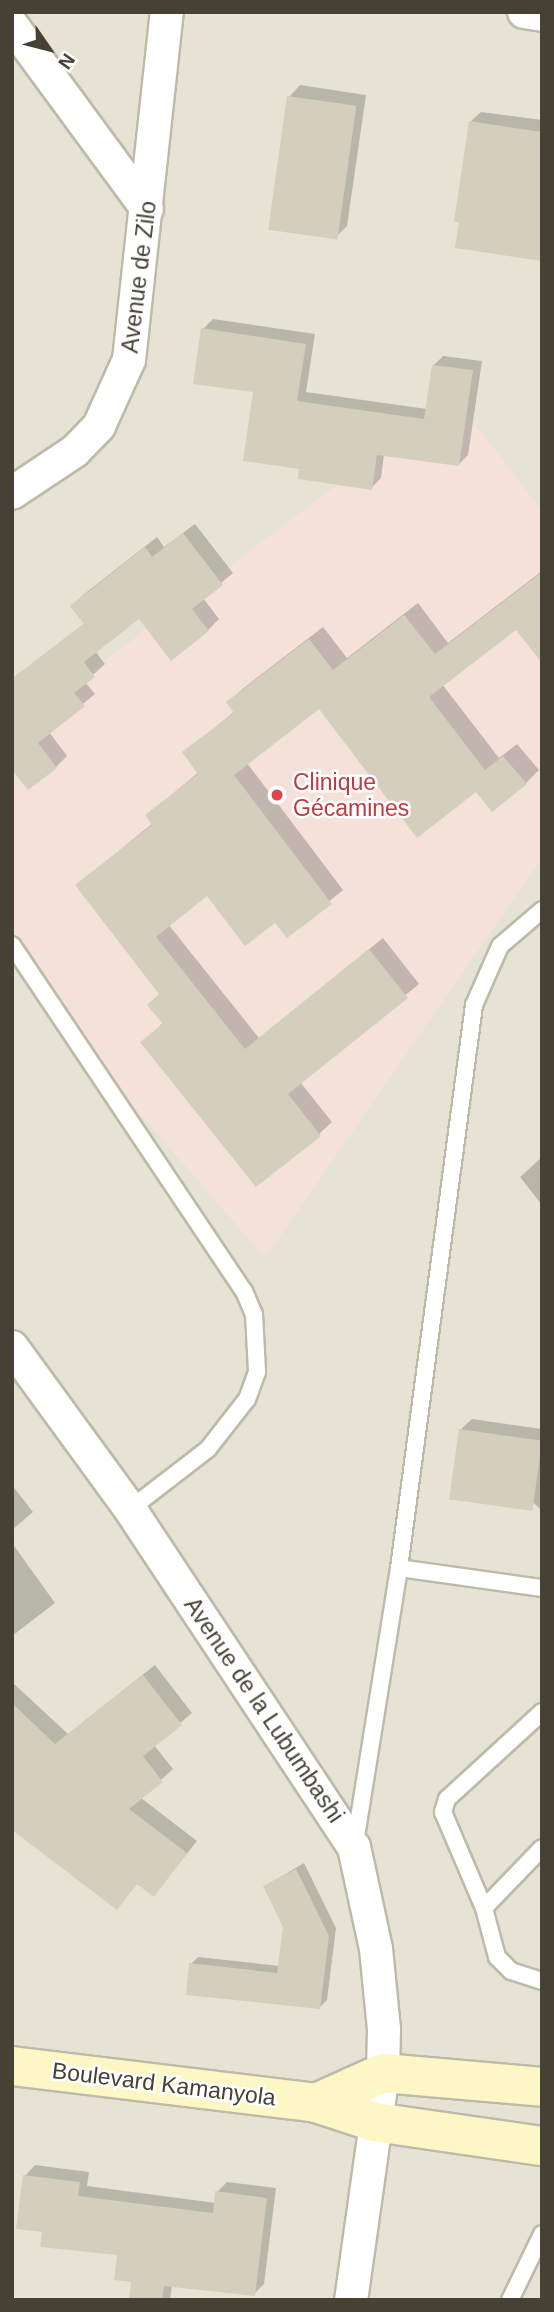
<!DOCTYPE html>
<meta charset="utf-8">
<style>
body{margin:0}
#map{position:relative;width:554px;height:2312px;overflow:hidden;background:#f3f1e6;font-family:Arial,sans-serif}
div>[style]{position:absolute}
.residential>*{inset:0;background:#e7e3d4;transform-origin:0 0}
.medical>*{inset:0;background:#f3e1da}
.shadow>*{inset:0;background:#0003}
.building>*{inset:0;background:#d4cebc;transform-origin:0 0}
.roads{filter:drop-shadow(2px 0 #bebaa9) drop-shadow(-2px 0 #bebaa9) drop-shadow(0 2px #bebaa9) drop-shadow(0 -2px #bebaa9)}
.service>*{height:16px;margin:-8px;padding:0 8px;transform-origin:8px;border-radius:8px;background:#fff}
.minor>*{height:32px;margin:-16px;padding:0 16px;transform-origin:16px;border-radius:16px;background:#fff}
.secondary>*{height:38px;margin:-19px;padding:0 19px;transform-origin:19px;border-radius:19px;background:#fdf7c5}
.dots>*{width:19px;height:19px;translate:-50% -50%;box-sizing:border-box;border:4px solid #fff;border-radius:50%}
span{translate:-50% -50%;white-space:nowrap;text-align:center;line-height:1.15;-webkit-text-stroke:5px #fff;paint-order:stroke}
.street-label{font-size:23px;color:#454135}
.health-label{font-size:23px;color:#be3a42}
.left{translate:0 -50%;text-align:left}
.frame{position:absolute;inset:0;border:14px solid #454135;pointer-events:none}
.north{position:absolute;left:14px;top:14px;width:70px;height:70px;-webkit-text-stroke:5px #fff;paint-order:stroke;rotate:125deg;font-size:19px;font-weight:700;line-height:28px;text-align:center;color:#454135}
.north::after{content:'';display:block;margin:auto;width:24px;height:32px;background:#454135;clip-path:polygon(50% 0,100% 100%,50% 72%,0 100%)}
</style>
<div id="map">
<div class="residential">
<i style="left:12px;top:12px;width:530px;height:2288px"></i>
</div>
<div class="medical">
<i style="clip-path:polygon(454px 396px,542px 511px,542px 858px,265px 1258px,12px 966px,12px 731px)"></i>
</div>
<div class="shadow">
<i style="clip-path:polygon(300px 85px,366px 95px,347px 226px,335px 238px,289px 97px)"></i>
<i style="clip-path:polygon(481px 112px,542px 120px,542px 259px,470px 122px)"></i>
<i style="clip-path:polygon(213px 319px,315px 334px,306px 392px,427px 409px,434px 365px,443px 356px,482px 361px,468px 455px,458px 465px,384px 454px,381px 478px,371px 488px,301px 467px,255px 391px,203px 329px)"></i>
<i style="clip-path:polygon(195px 524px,233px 573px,203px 598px,219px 619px,208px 630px,139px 616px,95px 651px,105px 664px,85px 682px,95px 694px,49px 732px,67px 756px,56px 767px,12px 767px,12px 679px,85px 623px,72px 606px,83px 595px,157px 537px,164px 547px)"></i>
<i style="clip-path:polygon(542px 571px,542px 660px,517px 627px,442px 684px,499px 758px,517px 744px,539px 770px,526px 783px,492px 809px,477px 790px,320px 707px,247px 763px,343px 890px,287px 936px,275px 921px,208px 894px,168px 924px,259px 1038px,383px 938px,419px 984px,300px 1082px,332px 1122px,319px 1134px,142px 1043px,164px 1022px,161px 993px,77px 885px,153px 823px,147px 815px,199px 772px,184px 753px,235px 711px,228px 703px,241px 690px,323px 627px,347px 658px,418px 603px,448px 643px)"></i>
<i style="clip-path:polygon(542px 1157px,542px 1205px,520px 1177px)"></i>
<i style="clip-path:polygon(472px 1419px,542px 1429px,542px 1511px,460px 1430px)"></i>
<i style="clip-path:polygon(12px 1485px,33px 1512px,12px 1530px)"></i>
<i style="clip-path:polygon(12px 1543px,55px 1603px,12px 1636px)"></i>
<i style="clip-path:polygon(155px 1665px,192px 1713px,154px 1745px,173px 1769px,141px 1798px,197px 1841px,154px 1895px,138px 1883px,117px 1908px,12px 1828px,12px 1682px,68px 1734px)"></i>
<i style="clip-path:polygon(304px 1863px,336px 1928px,327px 2000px,320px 2007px,191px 1964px,198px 1957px,280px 1966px,285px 1927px,265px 1886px)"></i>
<i style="clip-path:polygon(35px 2165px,89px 2172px,87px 2186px,216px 2203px,217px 2192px,227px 2182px,276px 2188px,264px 2284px,254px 2294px,172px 2285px,170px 2300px,130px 2300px,132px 2280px,119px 2254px,44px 2230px,25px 2176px)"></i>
</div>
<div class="building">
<i style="left:287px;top:96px;width:70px;height:135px;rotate:8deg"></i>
<i style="clip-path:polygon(469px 121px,542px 132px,542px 261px,455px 248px,459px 222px,454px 222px)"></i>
<i style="clip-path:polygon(201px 328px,306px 344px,297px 401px,424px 419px,432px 365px,473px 370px,459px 466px,377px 455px,372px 490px,298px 479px,299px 469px,243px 461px,253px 392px,193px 384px)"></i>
<i style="clip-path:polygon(183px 533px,223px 585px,192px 609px,209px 631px,171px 661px,139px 619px,84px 662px,95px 677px,74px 693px,85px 706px,38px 743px,57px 768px,28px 790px,12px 770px,12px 679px,84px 624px,70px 606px,145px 547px,152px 557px)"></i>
<i style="clip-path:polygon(542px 572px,542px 663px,516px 630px,429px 697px,485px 770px,503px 756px,527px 784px,492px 812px,476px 792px,417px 838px,319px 709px,234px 775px,332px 904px,287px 938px,275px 923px,245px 946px,207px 896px,156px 937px,245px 1049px,369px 949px,408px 998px,288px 1094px,321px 1136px,256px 1187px,140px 1042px,163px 1024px,147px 1005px,159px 994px,75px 885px,152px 825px,145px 815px,198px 774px,182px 752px,234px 713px,226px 702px,309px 639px,333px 670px,404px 615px,435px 654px)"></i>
<i style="left:459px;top:1429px;width:84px;height:71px;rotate:8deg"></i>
<i style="clip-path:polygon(143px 1675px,182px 1725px,143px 1756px,163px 1782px,129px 1809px,187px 1853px,154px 1897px,137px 1884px,117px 1910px,12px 1830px,12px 1703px,55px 1744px)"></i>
<i style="clip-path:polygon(296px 1869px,329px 1936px,320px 2009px,186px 1995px,189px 1963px,277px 1973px,283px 1927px,263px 1886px)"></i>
<i style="clip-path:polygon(23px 2175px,80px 2182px,78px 2196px,213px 2213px,215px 2191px,267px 2198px,255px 2296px,164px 2286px,162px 2300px,129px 2300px,131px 2282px,114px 2280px,117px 2255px,40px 2247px,42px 2232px,16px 2229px)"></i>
</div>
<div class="roads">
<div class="service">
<i style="left:12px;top:945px;width:417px;rotate:56.2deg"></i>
<i style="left:244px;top:1291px;width:25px;rotate:67deg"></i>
<i style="left:254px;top:1314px;width:58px;rotate:87deg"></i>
<i style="left:257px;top:1372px;width:29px;rotate:110deg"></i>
<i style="left:247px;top:1399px;width:63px;rotate:128deg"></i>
<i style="left:208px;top:1449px;width:98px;rotate:142.4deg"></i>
<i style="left:399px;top:1568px;width:144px;rotate:8deg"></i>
<i style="left:542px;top:1712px;width:129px;rotate:137.5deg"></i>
<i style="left:447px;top:1799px;width:14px;rotate:107deg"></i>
<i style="left:443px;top:1812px;width:104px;rotate:66.9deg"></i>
<i style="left:484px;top:1908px;width:51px;rotate:75.1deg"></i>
<i style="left:497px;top:1957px;width:20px;rotate:45deg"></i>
<i style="left:511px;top:1971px;width:33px;rotate:18deg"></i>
<i style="left:355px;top:1843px;width:278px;rotate:-80.9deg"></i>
<i style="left:399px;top:1568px;width:568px;rotate:-82.41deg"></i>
<i style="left:474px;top:1005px;width:64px;rotate:-66.2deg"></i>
<i style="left:500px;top:946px;width:55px;rotate:-40.6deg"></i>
<i style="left:484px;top:1908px;width:83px;rotate:-46deg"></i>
<i style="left:510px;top:2300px;width:73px;rotate:-64.1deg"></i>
</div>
<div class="minor">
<i style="left:524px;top:12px;width:18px;rotate:9deg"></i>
<i style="left:12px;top:25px;width:228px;rotate:53.7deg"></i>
<i style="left:12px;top:493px;width:76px;rotate:-33.7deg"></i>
<i style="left:75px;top:451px;width:35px;rotate:-46deg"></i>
<i style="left:99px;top:426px;width:72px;rotate:-65.6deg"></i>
<i style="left:129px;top:360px;width:350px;rotate:-83.8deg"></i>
<i style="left:12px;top:1347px;width:200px;rotate:53.9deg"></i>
<i style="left:130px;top:1509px;width:405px;rotate:56.5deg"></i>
<i style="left:354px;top:1847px;width:104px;rotate:77.8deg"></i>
<i style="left:376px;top:1949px;width:80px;rotate:84.3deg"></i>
<i style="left:384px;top:2029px;width:44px;rotate:91.3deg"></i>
<i style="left:383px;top:2073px;width:229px;rotate:98deg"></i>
</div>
<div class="secondary">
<i style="left:12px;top:2066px;width:306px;rotate:6.9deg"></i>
<i style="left:316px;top:2103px;width:62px;rotate:17.9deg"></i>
<i style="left:375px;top:2122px;width:169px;rotate:8.2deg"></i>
<i style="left:316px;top:2103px;width:73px;rotate:-24.1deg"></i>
<i style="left:383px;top:2073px;width:160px;rotate:5deg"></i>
</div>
</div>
<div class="dots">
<i style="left:277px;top:795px;background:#e0444e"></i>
</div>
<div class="street-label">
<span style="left:139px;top:277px;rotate:-83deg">Avenue de Zilo</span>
<span style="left:264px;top:1710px;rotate:56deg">Avenue de la Lubumbashi</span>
<span style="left:164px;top:2084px;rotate:7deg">Boulevard Kamanyola</span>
</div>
<div class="health-label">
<span class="left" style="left:293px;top:795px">Clinique<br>Gécamines</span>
</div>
<div class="frame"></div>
<div class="north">N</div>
</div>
